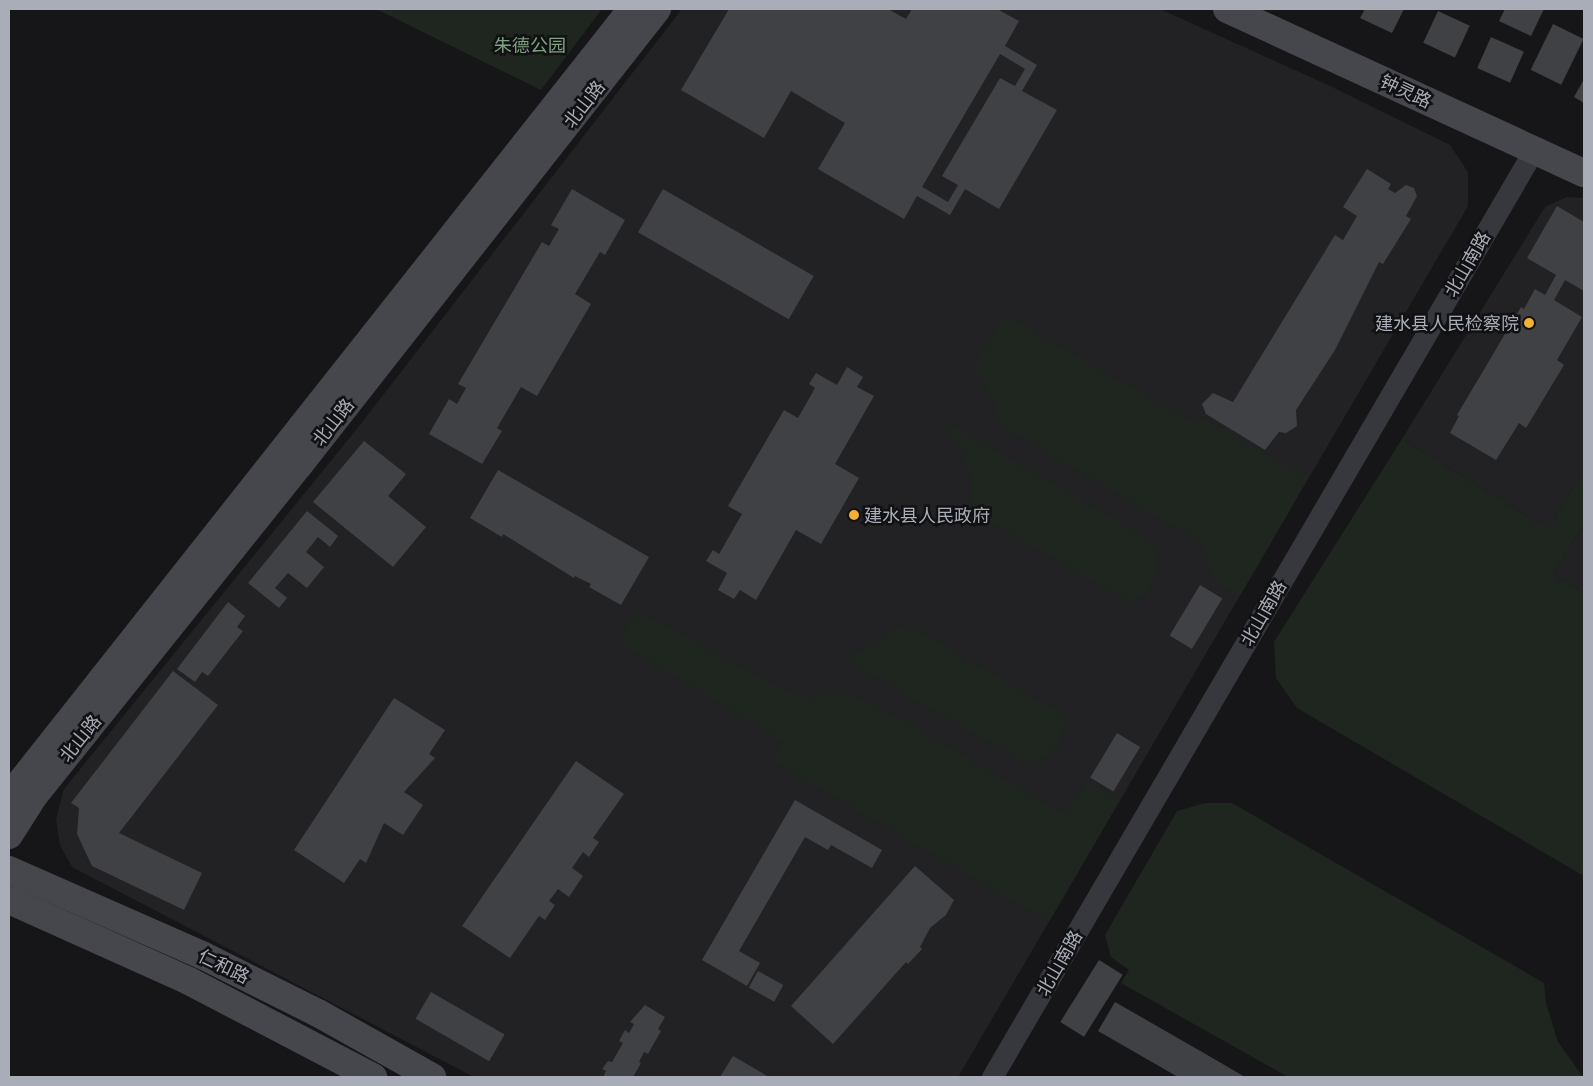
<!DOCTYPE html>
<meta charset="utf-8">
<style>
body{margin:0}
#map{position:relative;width:1593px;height:1086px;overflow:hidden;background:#161618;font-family:Manrope,"Noto Sans SC",sans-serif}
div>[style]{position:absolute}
.built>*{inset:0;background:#222225}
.green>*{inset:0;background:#1e261f}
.building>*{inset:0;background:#404145;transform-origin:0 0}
.street>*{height:21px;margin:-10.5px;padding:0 10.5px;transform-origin:10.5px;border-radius:10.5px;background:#37383d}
.secondary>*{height:28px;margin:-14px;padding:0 14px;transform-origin:14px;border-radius:14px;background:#45474d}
.dots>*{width:14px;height:14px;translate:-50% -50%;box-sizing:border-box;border:2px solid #111113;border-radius:50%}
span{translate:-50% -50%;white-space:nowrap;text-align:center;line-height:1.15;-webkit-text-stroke:5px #111113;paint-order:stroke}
.park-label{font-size:18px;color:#7fa381}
.street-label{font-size:18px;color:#a8adb8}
.poi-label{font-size:18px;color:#a8adb8}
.right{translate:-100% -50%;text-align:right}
.left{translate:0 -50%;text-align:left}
.frame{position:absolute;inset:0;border:10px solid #a8adb8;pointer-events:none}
</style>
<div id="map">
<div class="built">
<i style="clip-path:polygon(682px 9px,1160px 9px,1330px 86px,1450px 145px,1468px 172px,1468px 206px,958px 1077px,474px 1077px,72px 867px,60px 845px,56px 819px,64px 789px,356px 430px)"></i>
<i style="clip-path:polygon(1567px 197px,1584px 198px,1584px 477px,1581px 476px,1548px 529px,1402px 439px,1545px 207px)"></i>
<i style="clip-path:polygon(1584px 524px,1584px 593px,1553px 574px)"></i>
</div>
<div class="green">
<i style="clip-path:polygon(376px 9px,602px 9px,541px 90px)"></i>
<i style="clip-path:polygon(1005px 315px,1196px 424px,1201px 417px,1308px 478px,1240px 596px,1219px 584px,1212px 575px,1201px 543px,1002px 426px,993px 400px,974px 367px)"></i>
<i style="clip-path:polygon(951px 425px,1149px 539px,1158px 560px,1156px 574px,1147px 591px,1131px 603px,973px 512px,971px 480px,959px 446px,948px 429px)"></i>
<i style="clip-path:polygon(1402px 439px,1548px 529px,1581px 476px,1584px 477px,1584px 524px,1553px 574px,1584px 593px,1584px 876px,1297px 708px,1276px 678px,1274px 642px)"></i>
<i style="clip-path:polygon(643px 613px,788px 693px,809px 697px,842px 693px,867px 700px,1061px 812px,1069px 809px,1086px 781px,1120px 800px,1049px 922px,773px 761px,784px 742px,617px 641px,635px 617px)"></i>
<i style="clip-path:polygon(907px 624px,1066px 716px,1062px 737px,1052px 753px,1038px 761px,1021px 761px,845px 659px)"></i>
<i style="clip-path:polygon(1205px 803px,1232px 803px,1544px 983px,1546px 1003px,1558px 1042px,1583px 1077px,1288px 1077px,1121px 983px,1129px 970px,1111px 957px,1105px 935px,1177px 811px)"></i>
</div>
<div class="building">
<i style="clip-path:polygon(evenodd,729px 9px,888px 9px,906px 19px,912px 9px,997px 9px,1019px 21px,1005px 46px,1037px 65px,1022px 91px,1057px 110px,999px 209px,965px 189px,950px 215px,917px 196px,904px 219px,818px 169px,845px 123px,791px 91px,764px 138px,681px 90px,729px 9px,1000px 54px,1025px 69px,1015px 86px,1000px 78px,942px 176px,958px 185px,948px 202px,922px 187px,1000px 54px)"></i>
<i style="clip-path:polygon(1365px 9px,1404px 9px,1392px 33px,1360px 18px)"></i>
<i style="clip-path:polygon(1505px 9px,1544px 9px,1531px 36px,1499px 21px)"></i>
<i style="left:1438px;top:11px;width:35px;height:35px;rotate:25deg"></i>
<i style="left:1553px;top:24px;width:34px;height:51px;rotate:26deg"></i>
<i style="left:1491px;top:37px;width:36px;height:34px;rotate:24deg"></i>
<i style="clip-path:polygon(1584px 79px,1584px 103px,1574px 97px)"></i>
<i style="clip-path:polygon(1367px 169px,1391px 184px,1388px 189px,1395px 193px,1406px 185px,1414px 188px,1417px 196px,1406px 216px,1411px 219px,1383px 264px,1379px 262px,1335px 350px,1296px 410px,1297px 426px,1286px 433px,1279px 432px,1265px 450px,1206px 414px,1202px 404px,1213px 393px,1233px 402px,1335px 235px,1343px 240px,1357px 216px,1343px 207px)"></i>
<i style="clip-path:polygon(572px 189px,625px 220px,605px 255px,600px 252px,575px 294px,591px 304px,537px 396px,521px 387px,497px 428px,502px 431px,482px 464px,429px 434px,449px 399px,457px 404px,466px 388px,458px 384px,542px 242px,549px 246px,559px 229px,551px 225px)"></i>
<i style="left:663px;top:189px;width:174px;height:50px;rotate:30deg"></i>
<i style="clip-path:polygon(1557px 206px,1584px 222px,1584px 291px,1565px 280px,1554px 300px,1582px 317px,1557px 360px,1564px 365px,1526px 428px,1519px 423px,1496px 460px,1450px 433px,1459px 416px,1457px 415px,1521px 307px,1524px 309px,1535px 289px,1545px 295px,1556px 275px,1527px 258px)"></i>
<i style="clip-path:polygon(847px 367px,863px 377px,857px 387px,874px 396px,835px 464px,859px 478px,821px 544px,796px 530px,756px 600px,740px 590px,734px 599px,718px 590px,727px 573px,706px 561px,713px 550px,719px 554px,742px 514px,728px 506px,784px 410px,798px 418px,815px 388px,809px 384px,816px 373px,837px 385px)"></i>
<i style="clip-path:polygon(364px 441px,406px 474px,388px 496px,426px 527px,393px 567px,313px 502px)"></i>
<i style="clip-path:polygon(498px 470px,649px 557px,621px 605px,589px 587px,591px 584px,575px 576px,574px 578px,503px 534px,502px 537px,470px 518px)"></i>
<i style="clip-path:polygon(307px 511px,338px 536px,330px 547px,318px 537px,306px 552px,324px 567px,307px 588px,288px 573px,275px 588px,287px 598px,279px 608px,248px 583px)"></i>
<i style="left:1200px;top:585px;width:26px;height:59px;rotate:31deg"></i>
<i style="clip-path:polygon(228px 602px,245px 616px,237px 627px,243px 631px,208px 676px,202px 672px,195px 682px,177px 669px)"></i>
<i style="clip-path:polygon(173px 671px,218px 705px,119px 833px,202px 873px,184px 910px,92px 866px,77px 834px,79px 808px,71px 803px)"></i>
<i style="clip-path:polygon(394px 698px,445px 730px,429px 754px,435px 758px,404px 792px,423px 805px,403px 835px,384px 823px,366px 863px,360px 859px,344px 883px,294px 850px)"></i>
<i style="left:1117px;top:733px;width:27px;height:52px;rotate:31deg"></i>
<i style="clip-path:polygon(576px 761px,624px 794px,593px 838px,599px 842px,589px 857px,583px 852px,572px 868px,583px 876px,569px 897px,558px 889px,549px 901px,555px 905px,545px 920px,539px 916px,510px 958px,462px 926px)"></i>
<i style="clip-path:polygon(795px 800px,882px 850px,872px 868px,831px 845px,828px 850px,805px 837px,739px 951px,760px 963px,747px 986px,702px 960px)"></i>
<i style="clip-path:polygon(915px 866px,954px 900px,946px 915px,930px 928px,920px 947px,922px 949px,908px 964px,906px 962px,833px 1044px,791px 1006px)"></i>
<i style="left:1099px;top:960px;width:28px;height:73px;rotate:32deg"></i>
<i style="left:758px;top:971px;width:29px;height:19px;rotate:29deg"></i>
<i style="left:431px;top:992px;width:85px;height:31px;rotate:30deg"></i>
<i style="clip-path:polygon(1115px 1002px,1216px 1060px,1245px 1077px,1178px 1077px,1098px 1031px)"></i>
<i style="clip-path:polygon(645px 1005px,665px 1017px,658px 1029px,661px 1031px,648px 1054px,644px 1052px,639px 1062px,641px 1063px,633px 1077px,603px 1077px,606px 1071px,602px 1069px,608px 1061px,612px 1062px,623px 1043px,619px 1041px,625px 1030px,629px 1033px,634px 1024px,630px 1022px)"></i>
<i style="clip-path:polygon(733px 1056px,769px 1077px,720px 1077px)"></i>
</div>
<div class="street">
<i style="left:992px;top:1077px;width:1074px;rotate:-59.69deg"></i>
</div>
<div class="secondary">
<i style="left:1227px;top:9px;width:393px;rotate:24.7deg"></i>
<i style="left:9px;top:797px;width:1005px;rotate:-51.67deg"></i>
<i style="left:9px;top:835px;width:45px;rotate:-57.7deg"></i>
<i style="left:33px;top:797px;width:425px;rotate:-51.3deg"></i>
<i style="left:299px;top:465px;width:580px;rotate:-51.86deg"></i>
<i style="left:9px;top:870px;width:211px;rotate:23.8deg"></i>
<i style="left:202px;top:955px;width:130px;rotate:26.6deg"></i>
<i style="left:318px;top:1013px;width:131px;rotate:29.3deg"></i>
<i style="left:9px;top:900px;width:197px;rotate:24.2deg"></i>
<i style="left:189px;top:981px;width:208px;rotate:27.6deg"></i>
</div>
<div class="dots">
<i style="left:1529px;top:323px;background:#f2b134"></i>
<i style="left:854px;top:515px;background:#f2b134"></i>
</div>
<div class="park-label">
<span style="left:530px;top:45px">朱德公园</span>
</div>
<div class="street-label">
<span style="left:1406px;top:91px;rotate:25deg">钟灵路</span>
<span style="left:584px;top:104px;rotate:-52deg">北山路</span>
<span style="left:1467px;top:264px;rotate:-60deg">北山南路</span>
<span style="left:333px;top:422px;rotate:-52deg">北山路</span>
<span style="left:1263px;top:613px;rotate:-60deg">北山南路</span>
<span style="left:80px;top:738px;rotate:-51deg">北山路</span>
<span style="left:1059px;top:963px;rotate:-60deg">北山南路</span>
<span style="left:224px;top:966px;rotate:26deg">仁和路</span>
</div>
<div class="poi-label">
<span class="right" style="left:1519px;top:323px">建水县人民检察院</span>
<span class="left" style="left:864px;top:515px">建水县人民政府</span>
</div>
<div class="frame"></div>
</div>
